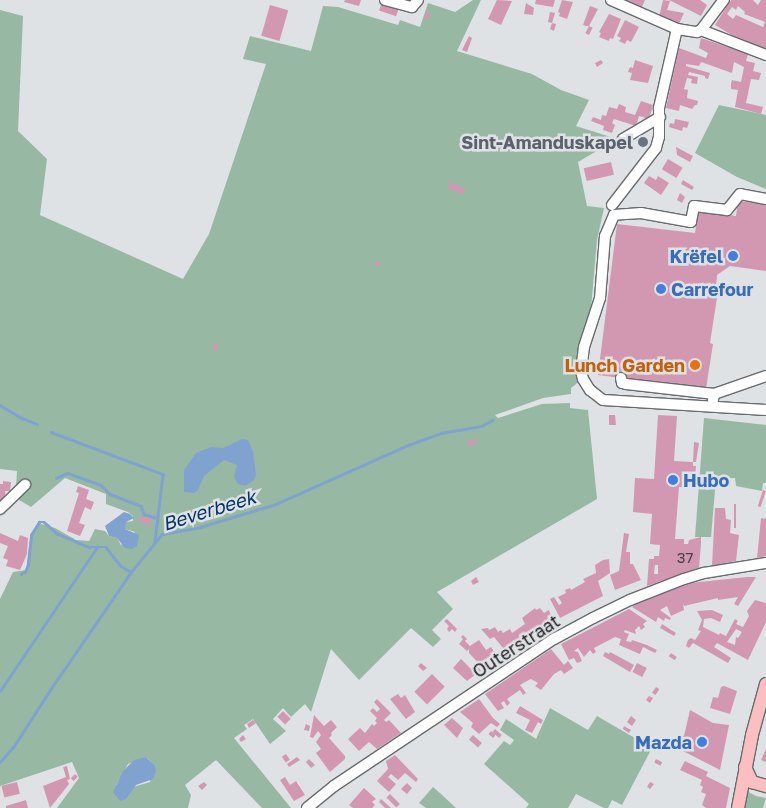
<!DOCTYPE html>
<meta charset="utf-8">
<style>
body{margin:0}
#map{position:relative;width:766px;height:808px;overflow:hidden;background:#dfe2e4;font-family:"Golos Text",sans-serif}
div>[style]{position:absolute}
.green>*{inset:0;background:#97b9a3}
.water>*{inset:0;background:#80a2cf}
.stream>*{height:2.5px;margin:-1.25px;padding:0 1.25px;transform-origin:1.25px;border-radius:1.25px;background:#80a2cf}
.building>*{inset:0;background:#d298b2;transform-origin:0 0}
.roads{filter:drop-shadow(1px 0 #686a6c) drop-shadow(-1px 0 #686a6c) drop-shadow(0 1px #686a6c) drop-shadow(0 -1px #686a6c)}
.minor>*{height:10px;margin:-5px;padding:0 5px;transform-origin:5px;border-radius:5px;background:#fff}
.major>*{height:12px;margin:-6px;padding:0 6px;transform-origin:6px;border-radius:6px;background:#fcbfc1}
.dots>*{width:14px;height:14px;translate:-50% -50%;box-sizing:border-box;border:2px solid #dfe2e4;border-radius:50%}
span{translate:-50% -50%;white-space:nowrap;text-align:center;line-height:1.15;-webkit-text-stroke:5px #dfe2e4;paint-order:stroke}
.number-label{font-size:15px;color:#4e4048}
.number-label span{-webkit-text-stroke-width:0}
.worship-label{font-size:18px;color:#5b616d;font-weight:700}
.right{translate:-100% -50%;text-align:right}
.shop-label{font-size:18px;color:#366cbe;font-weight:700}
.left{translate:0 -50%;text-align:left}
.food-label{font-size:18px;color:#c56008;font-weight:700}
.street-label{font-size:18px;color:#222324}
.water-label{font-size:19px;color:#033369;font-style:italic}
</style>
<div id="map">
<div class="green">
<i style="clip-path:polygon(evenodd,473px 0,481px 0,457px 51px,532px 74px,561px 90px,589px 100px,576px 126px,617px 139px,578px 162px,587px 206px,604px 208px,597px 240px,585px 377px,571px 388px,571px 394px,543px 398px,495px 415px,498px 418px,542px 404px,570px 403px,570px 408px,588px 410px,597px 499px,437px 592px,453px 609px,432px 630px,441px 639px,433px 647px,411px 628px,359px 680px,331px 649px,311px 712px,305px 704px,291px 717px,283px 708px,273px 719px,286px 731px,270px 744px,253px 719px,244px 725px,247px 729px,234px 738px,291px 808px,262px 808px,216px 760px,185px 785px,191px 795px,188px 808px,57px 808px,79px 778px,72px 762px,0 786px,0 599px,13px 572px,26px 570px,30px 539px,38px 523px,55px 528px,76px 540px,89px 541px,95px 529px,105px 531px,109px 536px,117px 538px,121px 545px,135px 532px,125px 529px,124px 525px,126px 522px,133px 521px,133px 516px,128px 512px,106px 504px,106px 494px,65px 478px,31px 507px,19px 500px,16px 487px,17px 471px,0 469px,0 10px,23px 16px,18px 131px,47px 159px,40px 215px,183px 279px,209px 234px,266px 64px,243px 59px,250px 36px,311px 51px,323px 6px,338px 7px,398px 25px,400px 20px,420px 27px,428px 3px,455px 12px,473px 0,146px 757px,151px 762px,150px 782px,133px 787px,116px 785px,128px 764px,146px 757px)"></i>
<i style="clip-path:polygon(719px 105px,766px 115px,766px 189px,737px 177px,695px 153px)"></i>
<i style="clip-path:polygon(704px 418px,766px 425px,766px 483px,763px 483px,762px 491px,736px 486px,735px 478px,716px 479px,711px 537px,695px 537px)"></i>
<i style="clip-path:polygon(550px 708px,588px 730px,597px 716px,652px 748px,622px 805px,612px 800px,608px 808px,604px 808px,576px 794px,568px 808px,526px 808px,529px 804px,484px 764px,504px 741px,510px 745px,514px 740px,500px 730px,506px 719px,536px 739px)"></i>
<i style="clip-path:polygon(433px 787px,441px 794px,456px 808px,426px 808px,419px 803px)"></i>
<i style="clip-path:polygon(743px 789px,756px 796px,766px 798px,763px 808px,740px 808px)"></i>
</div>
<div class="water">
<i style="clip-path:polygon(242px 439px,248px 440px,253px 451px,256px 475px,254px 480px,245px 486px,238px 484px,234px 477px,237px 465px,224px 460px,204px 476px,198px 490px,194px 493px,184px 492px,184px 470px,196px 453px,211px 447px,223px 448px)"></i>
<i style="clip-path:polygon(124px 512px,130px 514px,134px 518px,126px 522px,125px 529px,139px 535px,137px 546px,132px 549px,125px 548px,117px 538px,109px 536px,105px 526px)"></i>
<i style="clip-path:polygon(146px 757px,155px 766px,156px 772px,153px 779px,136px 785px,126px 799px,120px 801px,113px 792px,123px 771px,134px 760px)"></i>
</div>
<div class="stream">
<i style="left:0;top:405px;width:26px;rotate:31deg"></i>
<i style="left:22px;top:418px;width:16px;rotate:22deg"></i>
<i style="left:51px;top:432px;width:120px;rotate:20.6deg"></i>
<i style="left:163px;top:474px;width:68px;rotate:96.7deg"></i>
<i style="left:56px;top:478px;width:13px;rotate:-23deg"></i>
<i style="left:68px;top:473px;width:35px;rotate:20deg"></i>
<i style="left:101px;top:485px;width:13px;rotate:45deg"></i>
<i style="left:110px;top:494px;width:33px;rotate:21deg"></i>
<i style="left:141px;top:506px;width:9px;rotate:69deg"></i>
<i style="left:144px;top:514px;width:13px;rotate:18deg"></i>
<i style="left:21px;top:574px;width:4px;rotate:-27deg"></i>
<i style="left:25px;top:572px;width:8px;rotate:-67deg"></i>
<i style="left:28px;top:565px;width:30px;rotate:-84deg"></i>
<i style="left:31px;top:535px;width:15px;rotate:-58deg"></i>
<i style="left:39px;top:522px;width:5px"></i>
<i style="left:44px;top:522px;width:18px;rotate:41deg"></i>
<i style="left:58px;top:534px;width:34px;rotate:23deg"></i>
<i style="left:89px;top:547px;width:17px"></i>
<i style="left:106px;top:547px;width:24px;rotate:52deg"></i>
<i style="left:121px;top:566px;width:12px;rotate:31deg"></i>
<i style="left:0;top:691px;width:174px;rotate:-56deg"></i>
<i style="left:0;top:762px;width:21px;rotate:-49deg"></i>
<i style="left:14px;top:746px;width:67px;rotate:-57.3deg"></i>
<i style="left:50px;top:690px;width:143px;rotate:-55.5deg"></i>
<i style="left:131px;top:572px;width:49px;rotate:-50.8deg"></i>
<i style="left:162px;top:534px;width:39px;rotate:-10deg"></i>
<i style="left:200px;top:527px;width:79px;rotate:-16.8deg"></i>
<i style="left:276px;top:504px;width:145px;rotate:-24.1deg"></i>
<i style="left:408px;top:445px;width:35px;rotate:-20deg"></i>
<i style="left:441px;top:433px;width:41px;rotate:-9.9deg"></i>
<i style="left:481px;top:426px;width:13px;rotate:-27deg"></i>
</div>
<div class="building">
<i style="clip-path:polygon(345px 0,361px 0,359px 6px,344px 2px)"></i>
<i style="clip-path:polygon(497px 0,512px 1px,501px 25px,488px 19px)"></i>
<i style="clip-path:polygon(536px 0,555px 0,553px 7px,535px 4px)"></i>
<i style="clip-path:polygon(562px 0,573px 2px,567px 19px,559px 16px,560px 13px,558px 12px)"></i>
<i style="clip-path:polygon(622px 0,645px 0,641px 9px)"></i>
<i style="clip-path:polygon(663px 0,670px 1px,667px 10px,684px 13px,679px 24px,659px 17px)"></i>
<i style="clip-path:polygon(669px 0,700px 0,707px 5px,701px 16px)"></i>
<i style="clip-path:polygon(evenodd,731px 0,753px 0,758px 5px,761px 0,766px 0,766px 50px,732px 35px,715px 25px,731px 0,738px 6px,745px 12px,744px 14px,765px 22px,763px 27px,736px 15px,733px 19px,727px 14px,732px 7px,736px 10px,738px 6px)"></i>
<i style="left:382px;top:2px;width:18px;height:9px;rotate:19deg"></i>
<i style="clip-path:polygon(526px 3px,534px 8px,533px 15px,524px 14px)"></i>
<i style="left:270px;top:5px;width:19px;height:32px;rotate:16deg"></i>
<i style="clip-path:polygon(590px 6px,598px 9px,589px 26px,586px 26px,583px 25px)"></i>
<i style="clip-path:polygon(427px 12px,430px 13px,428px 20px,424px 18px)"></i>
<i style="clip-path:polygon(550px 12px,555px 13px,552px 23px,548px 22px)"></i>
<i style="clip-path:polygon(609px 14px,621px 19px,613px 39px,610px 38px,609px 41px,599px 37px,601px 33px,599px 32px)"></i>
<i style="clip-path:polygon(625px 20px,639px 27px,631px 42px,627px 40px,625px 44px,619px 41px,621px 38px,617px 36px)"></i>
<i style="clip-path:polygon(552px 23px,556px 24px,554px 31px,550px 29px)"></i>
<i style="left:589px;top:26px;width:4px;height:8px;rotate:27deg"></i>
<i style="clip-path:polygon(469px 36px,472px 38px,467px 52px,462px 50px)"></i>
<i style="clip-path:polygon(701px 38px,748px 54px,746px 61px,755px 63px,753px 71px,761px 73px,759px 80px,751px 79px,746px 103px,763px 107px,761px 114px,735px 107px,738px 90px,731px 89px,731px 84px,732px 80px,741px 82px,744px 67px,734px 62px,732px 73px,701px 62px,699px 66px,686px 64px,686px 66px,710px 73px,708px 79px,705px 78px,705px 76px,689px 72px,688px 75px,698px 77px,697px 84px,691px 83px,692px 79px,687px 78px,684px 89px,688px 90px,687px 98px,698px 101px,697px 105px,695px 105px,692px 109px,680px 105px,679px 111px,666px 108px,679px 48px,706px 58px,708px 53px,699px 48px)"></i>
<i style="clip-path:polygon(601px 60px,603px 63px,597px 67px,595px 63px)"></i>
<i style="clip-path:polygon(635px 60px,653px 66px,648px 83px,630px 80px,632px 73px,628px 72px,630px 67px,633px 68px)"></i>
<i style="clip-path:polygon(641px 101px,653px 105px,649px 119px,639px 116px,636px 126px,614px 119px,612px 123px,615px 125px,612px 133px,603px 130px,604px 126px,591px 121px,593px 117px,601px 120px,602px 115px,606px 116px,609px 107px,617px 109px,619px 104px,626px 107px,625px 112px,635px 115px)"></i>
<i style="clip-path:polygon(675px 119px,689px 122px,687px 128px,683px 127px,682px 131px,669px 127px,670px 123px,674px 124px)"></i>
<i style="clip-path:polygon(641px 138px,647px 141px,642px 147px,639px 144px)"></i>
<i style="left:478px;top:139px;width:9px;height:8px;rotate:18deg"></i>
<i style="clip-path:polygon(676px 147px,693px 156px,690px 162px,677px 155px)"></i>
<i style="left:668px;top:159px;width:17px;height:12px;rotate:31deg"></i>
<i style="left:611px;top:162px;width:13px;height:28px;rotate:77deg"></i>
<i style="clip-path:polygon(649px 176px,656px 180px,658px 176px,669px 183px,661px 195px,644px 183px)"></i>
<i style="clip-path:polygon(683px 180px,694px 187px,692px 190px,681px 184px)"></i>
<i style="left:450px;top:182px;width:17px;height:6px;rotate:25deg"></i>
<i style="clip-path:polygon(680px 193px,685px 197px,682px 203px,677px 200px)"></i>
<i style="clip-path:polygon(738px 201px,766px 204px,766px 271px,730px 266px,717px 275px,716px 291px,718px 291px,710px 343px,713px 344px,706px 389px,598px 375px,617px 224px,695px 233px,698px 211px,736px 216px)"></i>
<i style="left:377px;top:260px;width:4px;height:6px;rotate:27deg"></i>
<i style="clip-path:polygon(215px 343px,219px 346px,216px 351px,212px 349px)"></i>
<i style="clip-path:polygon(609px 415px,615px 415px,616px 425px,609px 425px)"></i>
<i style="clip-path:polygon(evenodd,658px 415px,677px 416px,674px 461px,693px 462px,693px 466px,696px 466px,694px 488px,679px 487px,675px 539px,684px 539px,684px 544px,688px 544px,689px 540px,701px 537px,701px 544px,699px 568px,647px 586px,649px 559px,654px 559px,654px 556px,659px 556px,660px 545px,650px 544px,652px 514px,633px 512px,635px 478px,654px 479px,658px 415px,655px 565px,658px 565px,658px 574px,654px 574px,655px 565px)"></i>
<i style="clip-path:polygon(474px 438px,477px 443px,469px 446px,467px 442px)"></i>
<i style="clip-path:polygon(694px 442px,699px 443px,696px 462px,693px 462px)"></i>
<i style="clip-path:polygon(3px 481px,11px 482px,10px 491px,5px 491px,6px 502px,0 505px,0 484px,3px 484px)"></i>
<i style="clip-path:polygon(78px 486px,89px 490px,86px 499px,94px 502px,91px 510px,85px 507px,79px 523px,85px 525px,80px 536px,67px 531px,79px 493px,76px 492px)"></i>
<i style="left:763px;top:490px;width:3px;height:17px;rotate:18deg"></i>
<i style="left:734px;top:504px;width:2px;height:24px"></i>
<i style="clip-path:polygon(715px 508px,725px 508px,726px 519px,731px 520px,730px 533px,739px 535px,736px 561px,712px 566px)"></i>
<i style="left:140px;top:516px;width:12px;height:6px;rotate:14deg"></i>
<i style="clip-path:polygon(761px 518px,766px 519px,766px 556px,757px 558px)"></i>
<i style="clip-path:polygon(0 533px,18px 541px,20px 535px,28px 538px,27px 554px,20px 570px,6px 566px,8px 560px,3px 558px,8px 546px,0 543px)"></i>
<i style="clip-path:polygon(624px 533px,629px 534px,626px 552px,630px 552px,630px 564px,633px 564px,641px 580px,615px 590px,610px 575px,619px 571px)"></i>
<i style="clip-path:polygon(609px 559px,610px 573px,598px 581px,603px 596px,560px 618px,550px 599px,554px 597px,559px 605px,562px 603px,558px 597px,566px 593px,565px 590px,570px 588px,571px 590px,585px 582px,583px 579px,596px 573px,595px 565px,603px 560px)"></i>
<i style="clip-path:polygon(476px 577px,479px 582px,473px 585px,471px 581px)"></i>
<i style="clip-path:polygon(747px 577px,756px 577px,738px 606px,734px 604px,738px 597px,718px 600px,718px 598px,684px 606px,683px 603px,684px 610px,671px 616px,667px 606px,660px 610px,671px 618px,670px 620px,665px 618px,664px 621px,658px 617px,656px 622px,632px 607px,641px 600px,643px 601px,690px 583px)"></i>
<i style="clip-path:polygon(evenodd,755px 600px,766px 603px,766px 622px,748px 660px,717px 643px,714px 647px,731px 658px,728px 663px,693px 643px,689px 648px,686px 646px,688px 640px,691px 638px,695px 640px,701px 631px,698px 630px,702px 620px,697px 611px,712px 610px,723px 615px,720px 622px,711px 618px,704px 619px,703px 627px,719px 635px,720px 633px,726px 636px,735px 619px,738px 621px,736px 624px,743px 627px,749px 616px,747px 611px,755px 600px,736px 629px,742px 632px,738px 638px,736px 637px,735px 645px,727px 642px,736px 629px)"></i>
<i style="clip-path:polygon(535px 608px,536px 610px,540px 608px,544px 613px,549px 610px,553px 622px,507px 653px,494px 637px,490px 639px,481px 629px,488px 628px,489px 630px,495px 627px,498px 632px,501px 630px,503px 633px,510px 629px,512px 633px,525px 624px,522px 618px)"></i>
<i style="clip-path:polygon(629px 609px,647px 621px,643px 624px,645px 627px,641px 630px,639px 626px,635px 630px,636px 634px,625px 630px,624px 632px,629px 634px,626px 641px,631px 642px,632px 640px,647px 645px,657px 650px,655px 653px,643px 647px,640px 654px,619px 645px,621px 639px,615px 637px,594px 648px,596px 652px,593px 654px,590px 650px,584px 657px,578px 648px,574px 651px,578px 652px,582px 661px,580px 662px,577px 663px,574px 658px,569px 660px,561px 644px)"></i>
<i style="clip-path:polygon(447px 619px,457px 629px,455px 632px,452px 629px,449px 632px,447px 629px,449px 626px,444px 621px)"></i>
<i style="clip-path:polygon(662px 624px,676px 633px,674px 636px,660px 628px)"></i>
<i style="clip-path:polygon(463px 635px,467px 639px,465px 641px,470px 646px,479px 640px,486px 650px,491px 647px,499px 659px,484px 669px,469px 653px,469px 649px,467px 651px,459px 644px,463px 639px,461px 637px)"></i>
<i style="clip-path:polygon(551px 649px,564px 665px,568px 661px,573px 668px,564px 674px,561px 670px,554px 674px,541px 690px,535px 686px,538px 683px,531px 679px,525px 682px,520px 685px,526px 693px,523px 695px,520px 690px,507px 699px,510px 703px,507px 706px,504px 701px,501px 703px,504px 708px,498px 711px,485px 694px)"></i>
<i style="clip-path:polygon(605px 652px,609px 654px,610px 652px,634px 665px,630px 672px,603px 656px)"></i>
<i style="left:671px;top:653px;width:7px;height:4px;rotate:34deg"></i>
<i style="clip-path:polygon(461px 659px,476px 674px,467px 681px,453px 668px)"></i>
<i style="clip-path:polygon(421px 663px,427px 668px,423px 671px,418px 666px)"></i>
<i style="left:637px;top:663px;width:11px;height:10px;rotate:27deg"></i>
<i style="clip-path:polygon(477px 665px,481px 671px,477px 673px,473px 668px)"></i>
<i style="left:432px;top:674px;width:18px;height:25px;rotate:45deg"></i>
<i style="clip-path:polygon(724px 686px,737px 691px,730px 714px,710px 708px,713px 697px,718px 698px,721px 687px)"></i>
<i style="left:656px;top:687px;width:4px;height:7px;rotate:34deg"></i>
<i style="clip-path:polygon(398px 694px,401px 698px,405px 695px,415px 712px,406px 719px,390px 699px)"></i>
<i style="clip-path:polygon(649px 696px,653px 698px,650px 703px,646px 700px)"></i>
<i style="clip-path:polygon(377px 699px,391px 713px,384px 720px,386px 722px,389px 720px,401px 733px,377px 749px,369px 742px,359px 751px,348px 739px,360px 728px,365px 733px,372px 724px,374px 726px,377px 723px,375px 721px,377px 718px,370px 711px,373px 708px,377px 712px,380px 709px,374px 702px)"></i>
<i style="clip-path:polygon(479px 699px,493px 718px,500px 724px,497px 727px,491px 723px,479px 734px,471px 727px,473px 723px,460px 712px)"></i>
<i style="clip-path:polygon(520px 706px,543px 720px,541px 724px,538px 722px,532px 733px,525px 730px,530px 720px,516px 713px)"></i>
<i style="clip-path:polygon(690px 710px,713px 723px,729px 725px,720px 770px,679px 749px,681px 735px,684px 736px)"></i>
<i style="left:283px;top:711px;width:11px;height:8px;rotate:45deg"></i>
<i style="clip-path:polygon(314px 715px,324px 726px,331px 720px,337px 727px,331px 733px,332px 735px,329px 738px,345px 756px,345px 759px,330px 772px,316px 753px,321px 749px,316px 742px,321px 735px,318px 731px,313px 738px,310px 737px)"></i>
<i style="clip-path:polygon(631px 716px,636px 720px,632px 726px,627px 722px)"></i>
<i style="clip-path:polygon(452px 718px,463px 728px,457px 738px,444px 725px)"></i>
<i style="clip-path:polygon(253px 720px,256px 723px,249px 728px,247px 724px)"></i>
<i style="clip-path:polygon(306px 724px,310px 726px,309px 731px,304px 730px)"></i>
<i style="clip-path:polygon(624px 726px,631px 730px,629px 733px,623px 729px)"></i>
<i style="left:495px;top:729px;width:9px;height:4px;rotate:41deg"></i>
<i style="left:491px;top:731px;width:6px;height:4px;rotate:39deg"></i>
<i style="clip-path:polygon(243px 735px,246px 739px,241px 742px,239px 739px)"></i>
<i style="left:473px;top:735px;width:12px;height:6px;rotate:42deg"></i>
<i style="clip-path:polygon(766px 749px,766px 762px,761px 760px)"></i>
<i style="left:286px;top:754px;width:7px;height:5px;rotate:56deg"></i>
<i style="clip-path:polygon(395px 755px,418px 779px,416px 782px,405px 773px,398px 780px,391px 774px,388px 777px,396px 784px,389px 792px,377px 781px,388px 769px,386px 761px)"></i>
<i style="clip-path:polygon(297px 757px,300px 760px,289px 767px,287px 764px)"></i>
<i style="clip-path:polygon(309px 759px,315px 765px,311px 768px,306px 762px)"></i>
<i style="left:656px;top:759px;width:7px;height:4px;rotate:27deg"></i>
<i style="clip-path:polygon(685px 761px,708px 772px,706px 776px,730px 788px,726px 808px,706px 808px,702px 805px,706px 794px,701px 792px,703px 787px,700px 785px,702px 780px,680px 770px)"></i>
<i style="clip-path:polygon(67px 766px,70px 779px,67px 780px,69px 784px,50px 808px,43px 786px,66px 777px,63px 767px)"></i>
<i style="left:75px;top:774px;width:4px;height:6px;rotate:45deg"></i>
<i style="clip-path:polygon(285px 777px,290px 785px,296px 781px,305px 795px,294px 801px,280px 780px)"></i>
<i style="left:17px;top:782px;width:12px;height:16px;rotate:76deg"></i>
<i style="clip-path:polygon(204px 782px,207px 785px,202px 790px,198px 786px)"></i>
<i style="clip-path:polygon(650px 782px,654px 784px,650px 789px,647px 787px)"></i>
<i style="clip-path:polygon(407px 783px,412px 788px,407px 794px,401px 789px)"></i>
<i style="clip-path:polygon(364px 788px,376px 799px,372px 802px,375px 805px,372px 808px,353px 808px,349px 805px)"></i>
<i style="left:390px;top:794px;width:14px;height:5px;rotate:45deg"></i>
<i style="clip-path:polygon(381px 799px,391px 808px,385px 808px,379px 802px)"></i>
<i style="clip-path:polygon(26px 800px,28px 808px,6px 808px,6px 806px)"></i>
</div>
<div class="roads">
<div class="minor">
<i style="left:385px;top:0;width:28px;rotate:15deg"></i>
<i style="left:412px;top:7px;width:9px;rotate:-49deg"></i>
<i style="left:611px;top:0;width:72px;rotate:23.7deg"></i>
<i style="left:677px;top:29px;width:20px;rotate:9deg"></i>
<i style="left:697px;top:32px;width:4px;rotate:-27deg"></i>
<i style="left:701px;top:30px;width:70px;rotate:21deg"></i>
<i style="left:701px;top:30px;width:38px;rotate:-53deg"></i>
<i style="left:623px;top:139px;width:43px;rotate:-30.7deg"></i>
<i style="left:766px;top:199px;width:26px;rotate:-169deg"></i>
<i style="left:740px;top:194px;width:21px;rotate:129deg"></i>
<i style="left:727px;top:210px;width:33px;rotate:-173deg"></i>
<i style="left:694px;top:206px;width:16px;rotate:101deg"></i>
<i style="left:691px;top:222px;width:51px;rotate:-169.8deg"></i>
<i style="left:641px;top:213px;width:27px;rotate:176deg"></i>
<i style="left:614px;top:215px;width:23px;rotate:113deg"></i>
<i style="left:605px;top:236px;width:62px;rotate:94.6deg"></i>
<i style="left:600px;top:298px;width:52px;rotate:108.1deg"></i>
<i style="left:584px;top:347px;width:24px;rotate:97deg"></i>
<i style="left:581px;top:371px;width:8px;rotate:76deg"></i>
<i style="left:583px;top:379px;width:13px;rotate:58deg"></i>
<i style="left:590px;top:390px;width:16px;rotate:38deg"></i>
<i style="left:603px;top:400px;width:163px;rotate:3.5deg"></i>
<i style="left:612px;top:205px;width:72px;rotate:-52.3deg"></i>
<i style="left:656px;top:148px;width:11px;rotate:-75deg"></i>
<i style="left:659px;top:137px;width:29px;rotate:-90deg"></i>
<i style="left:659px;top:108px;width:81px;rotate:-77.2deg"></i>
<i style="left:621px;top:378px;width:5px;rotate:79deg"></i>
<i style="left:622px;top:383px;width:4px;rotate:14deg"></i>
<i style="left:626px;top:384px;width:89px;rotate:6.5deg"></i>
<i style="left:713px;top:400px;width:6px;rotate:-81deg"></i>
<i style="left:714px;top:394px;width:55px;rotate:-19.1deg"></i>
<i style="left:0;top:509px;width:35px;rotate:-44deg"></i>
<i style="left:307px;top:808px;width:35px;rotate:-39deg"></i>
<i style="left:334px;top:786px;width:265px;rotate:-33.8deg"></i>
<i style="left:554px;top:639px;width:44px;rotate:-28.3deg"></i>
<i style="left:593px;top:618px;width:41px;rotate:-25.9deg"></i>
<i style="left:630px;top:600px;width:58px;rotate:-21.3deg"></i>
<i style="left:684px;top:579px;width:21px;rotate:-17deg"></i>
<i style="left:704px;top:573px;width:63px;rotate:-9.2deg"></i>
</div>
<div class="major">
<i style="left:745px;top:767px;width:17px;rotate:65deg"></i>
<i style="left:752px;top:782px;width:15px;rotate:16deg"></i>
<i style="left:738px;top:808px;width:74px;rotate:-79.1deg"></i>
<i style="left:752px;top:735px;width:53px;rotate:-74.6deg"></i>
</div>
</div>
<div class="dots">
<i style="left:643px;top:142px;background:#6b7280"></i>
<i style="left:733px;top:256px;background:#3f7fe0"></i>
<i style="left:661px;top:289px;background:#3f7fe0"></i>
<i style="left:695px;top:365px;background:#e8710a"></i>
<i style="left:673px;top:480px;background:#3f7fe0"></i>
<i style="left:702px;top:742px;background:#3f7fe0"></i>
</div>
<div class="number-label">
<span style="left:685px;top:558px">37</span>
</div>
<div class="worship-label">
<span class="right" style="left:633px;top:142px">Sint-Amanduskapel</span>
</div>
<div class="shop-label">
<span class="right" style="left:723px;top:256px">Krëfel</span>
<span class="left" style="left:671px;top:289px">Carrefour</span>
<span class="left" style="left:683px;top:480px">Hubo</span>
<span class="right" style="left:692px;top:742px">Mazda</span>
</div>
<div class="food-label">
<span class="right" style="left:685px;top:365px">Lunch Garden</span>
</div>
<div class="street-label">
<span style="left:516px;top:646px;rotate:-33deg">Outerstraat</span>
</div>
<div class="water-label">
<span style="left:209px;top:510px;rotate:-17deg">Beverbeek</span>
</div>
</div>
